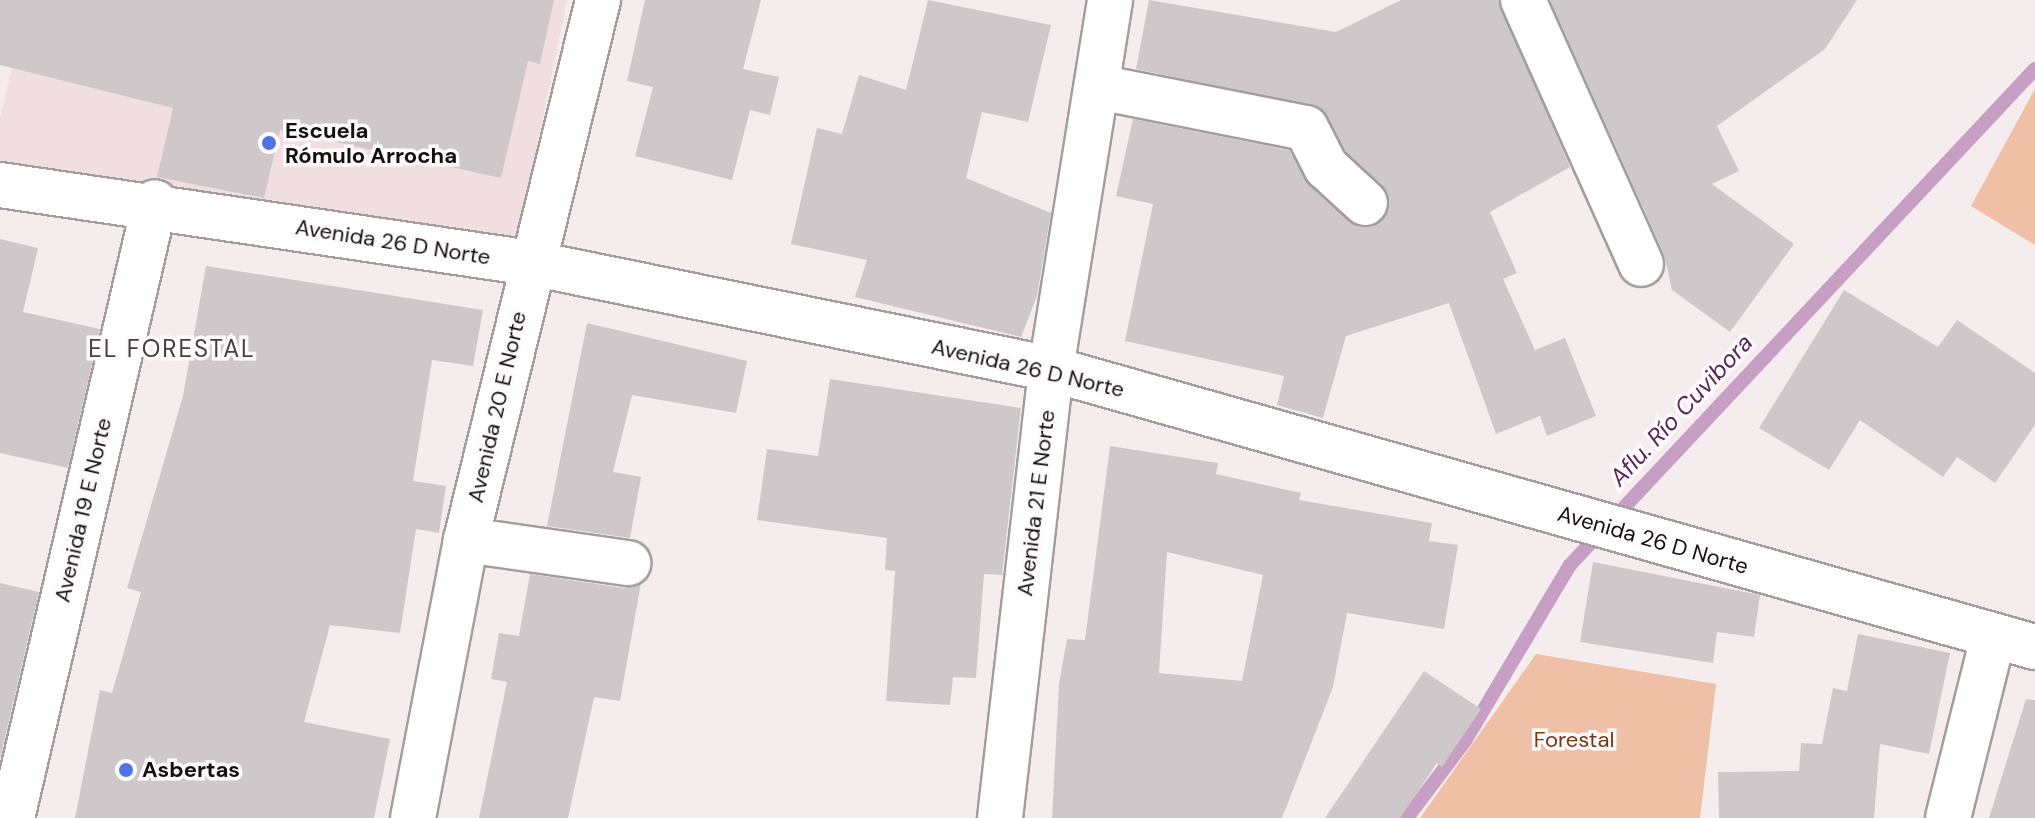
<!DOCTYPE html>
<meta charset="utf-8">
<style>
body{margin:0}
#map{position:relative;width:2035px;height:818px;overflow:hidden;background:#f5eced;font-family:"DM Sans",sans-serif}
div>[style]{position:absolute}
.built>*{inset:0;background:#f0dee1}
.green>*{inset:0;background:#efbfa6}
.stream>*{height:14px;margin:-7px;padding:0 7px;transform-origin:7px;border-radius:7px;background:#c79fc5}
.building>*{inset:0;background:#cfc8cb}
.roads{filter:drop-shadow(2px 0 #a49c9d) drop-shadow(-2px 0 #a49c9d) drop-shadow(0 2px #a49c9d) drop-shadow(0 -2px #a49c9d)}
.minor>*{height:44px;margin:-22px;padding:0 22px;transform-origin:22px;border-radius:22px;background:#fff}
.tertiary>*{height:44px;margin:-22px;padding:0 22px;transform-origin:22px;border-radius:22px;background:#fff}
.dots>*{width:22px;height:22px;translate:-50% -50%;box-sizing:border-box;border:4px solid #fffbfc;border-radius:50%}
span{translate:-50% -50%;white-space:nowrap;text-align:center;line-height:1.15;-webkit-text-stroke:7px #fffbfc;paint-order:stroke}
.poi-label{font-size:22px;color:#131011;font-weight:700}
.left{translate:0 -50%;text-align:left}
.street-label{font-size:22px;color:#131011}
.park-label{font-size:22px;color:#743811}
.neighbourhood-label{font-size:24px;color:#453e3f;letter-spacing:2px}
.water-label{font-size:24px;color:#562656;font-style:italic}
</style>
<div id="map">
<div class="built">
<i style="clip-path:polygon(28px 0,567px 0,516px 250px,0 169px,0 118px)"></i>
</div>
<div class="green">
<i style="clip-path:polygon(2035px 89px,2035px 245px,1971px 206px)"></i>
<i style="clip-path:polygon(1536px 654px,1716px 684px,1700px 818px,1420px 818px)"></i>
</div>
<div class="stream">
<i style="left:1407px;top:818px;width:96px;rotate:-53deg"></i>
<i style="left:1465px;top:741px;width:205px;rotate:-59.2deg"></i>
<i style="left:1570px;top:565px;width:680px;rotate:-46.85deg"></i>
</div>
<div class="building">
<i style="clip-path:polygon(0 0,554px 0,540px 64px,528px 61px,501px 178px,280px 130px,264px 198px,157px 177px,173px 108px,0 65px)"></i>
<i style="clip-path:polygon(645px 0,761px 0,743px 69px,779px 77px,770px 115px,750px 110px,732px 180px,635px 156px,653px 87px,627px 81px)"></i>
<i style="clip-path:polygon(928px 0,1051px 25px,1028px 122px,982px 112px,966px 178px,1051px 213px,1037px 296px,1021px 337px,855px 297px,867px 260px,791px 244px,817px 128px,842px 134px,859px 75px,906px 90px)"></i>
<i style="clip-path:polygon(1149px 0,1336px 32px,1401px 0,1498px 0,1570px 167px,1490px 212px,1517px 273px,1503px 279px,1535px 350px,1565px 338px,1596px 416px,1547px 436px,1540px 416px,1496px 434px,1449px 303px,1346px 336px,1323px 418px,1277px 405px,1284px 376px,1125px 341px,1153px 204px,1116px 196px,1133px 119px,1289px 150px,1309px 185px,1359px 227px,1373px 227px,1389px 208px,1382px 185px,1346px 152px,1320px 108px,1136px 69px)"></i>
<i style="clip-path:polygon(1550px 0,1857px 0,1825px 49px,1717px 126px,1739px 171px,1712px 184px,1794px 244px,1730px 332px,1672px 290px,1664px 254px)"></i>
<i style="clip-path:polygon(0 239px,38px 248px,23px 312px,100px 329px,68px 468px,0 453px)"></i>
<i style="clip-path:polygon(206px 266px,483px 310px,473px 366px,432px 360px,413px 481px,446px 486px,439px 533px,416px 529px,400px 633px,330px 625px,304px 722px,390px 739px,374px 818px,75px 818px,100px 690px,112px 693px,141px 592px,127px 588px,183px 396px)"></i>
<i style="clip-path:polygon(1844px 290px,1938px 347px,1957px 320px,2035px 373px,2035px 425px,1995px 483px,1957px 457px,1943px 477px,1860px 420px,1829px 470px,1759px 428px)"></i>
<i style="clip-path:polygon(587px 323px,747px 361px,736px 413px,632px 395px,613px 472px,641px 477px,630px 538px,547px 526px)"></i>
<i style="clip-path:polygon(830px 379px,1021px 408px,1002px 575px,984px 574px,976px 678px,953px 677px,950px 705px,886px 701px,895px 571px,885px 570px,887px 538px,757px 520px,767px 449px,818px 456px)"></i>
<i style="clip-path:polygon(evenodd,1110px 446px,1218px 463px,1216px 474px,1301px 493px,1299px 500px,1432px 523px,1429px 541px,1458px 545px,1444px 629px,1347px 613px,1333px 687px,1282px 818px,1052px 818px,1059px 684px,1067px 639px,1085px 640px,1110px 446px,1167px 552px,1263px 575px,1242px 681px,1159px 673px,1167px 552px)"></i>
<i style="clip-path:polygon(1593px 562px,1760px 595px,1754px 637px,1717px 632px,1713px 663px,1580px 642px)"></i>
<i style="clip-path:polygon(530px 574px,624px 588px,641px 583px,620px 701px,594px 697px,568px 818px,479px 818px,507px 682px,491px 679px,499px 633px,519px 636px)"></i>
<i style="clip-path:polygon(0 583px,39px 592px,0 759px)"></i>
<i style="clip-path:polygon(1858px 634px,1950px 653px,1929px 754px,1880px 744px,1874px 818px,1719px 818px,1718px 772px,1799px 771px,1801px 743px,1822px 744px,1833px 688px,1847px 691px)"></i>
<i style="clip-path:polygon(1424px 671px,1481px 709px,1442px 767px,1437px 763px,1400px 818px,1325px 818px)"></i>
<i style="clip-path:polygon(2026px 699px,2035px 700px,2035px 818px,1989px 818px)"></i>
</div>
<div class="roads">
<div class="minor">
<i style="left:1523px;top:0;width:289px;rotate:65.9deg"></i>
<i style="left:1098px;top:87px;width:212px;rotate:11.2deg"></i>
<i style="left:1306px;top:128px;width:44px;rotate:62.9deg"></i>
<i style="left:1326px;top:167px;width:53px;rotate:42.7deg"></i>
<i style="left:466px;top:540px;width:164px;rotate:8.1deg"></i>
<i style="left:12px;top:818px;width:632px;rotate:-76.93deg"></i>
<i style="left:413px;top:818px;width:283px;rotate:-79.2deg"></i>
<i style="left:466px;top:540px;width:556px;rotate:-76.26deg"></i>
<i style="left:1000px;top:818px;width:452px;rotate:-83.5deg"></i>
<i style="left:1051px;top:369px;width:374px;rotate:-80.9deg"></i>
<i style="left:1948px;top:818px;width:187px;rotate:-76deg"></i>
</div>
<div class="tertiary">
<i style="left:0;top:185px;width:537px;rotate:8.36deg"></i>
<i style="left:531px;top:263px;width:531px;rotate:11.52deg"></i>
<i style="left:1051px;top:369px;width:1023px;rotate:15.78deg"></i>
</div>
</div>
<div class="dots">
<i style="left:269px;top:143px;background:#4d73e7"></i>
<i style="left:126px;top:770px;background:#4d73e7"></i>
</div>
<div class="poi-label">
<span class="left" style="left:285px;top:143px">Escuela<br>Rómulo Arrocha</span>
<span class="left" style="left:142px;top:770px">Asbertas</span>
</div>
<div class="street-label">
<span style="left:393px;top:242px;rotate:9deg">Avenida 26 D Norte</span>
<span style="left:1028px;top:368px;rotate:13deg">Avenida 26 D Norte</span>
<span style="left:497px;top:407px;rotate:-77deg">Avenida 20 E Norte</span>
<span style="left:1036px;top:503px;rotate:-83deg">Avenida 21 E Norte</span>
<span style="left:83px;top:510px;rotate:-77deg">Avenida 19 E Norte</span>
<span style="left:1653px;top:540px;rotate:16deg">Avenida 26 D Norte</span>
</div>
<div class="park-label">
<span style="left:1574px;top:740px">Forestal</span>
</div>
<div class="neighbourhood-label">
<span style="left:172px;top:349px">EL FORESTAL</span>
</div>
<div class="water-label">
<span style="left:1681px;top:410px;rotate:-47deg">Aflu. Río Cuvibora</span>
</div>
</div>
